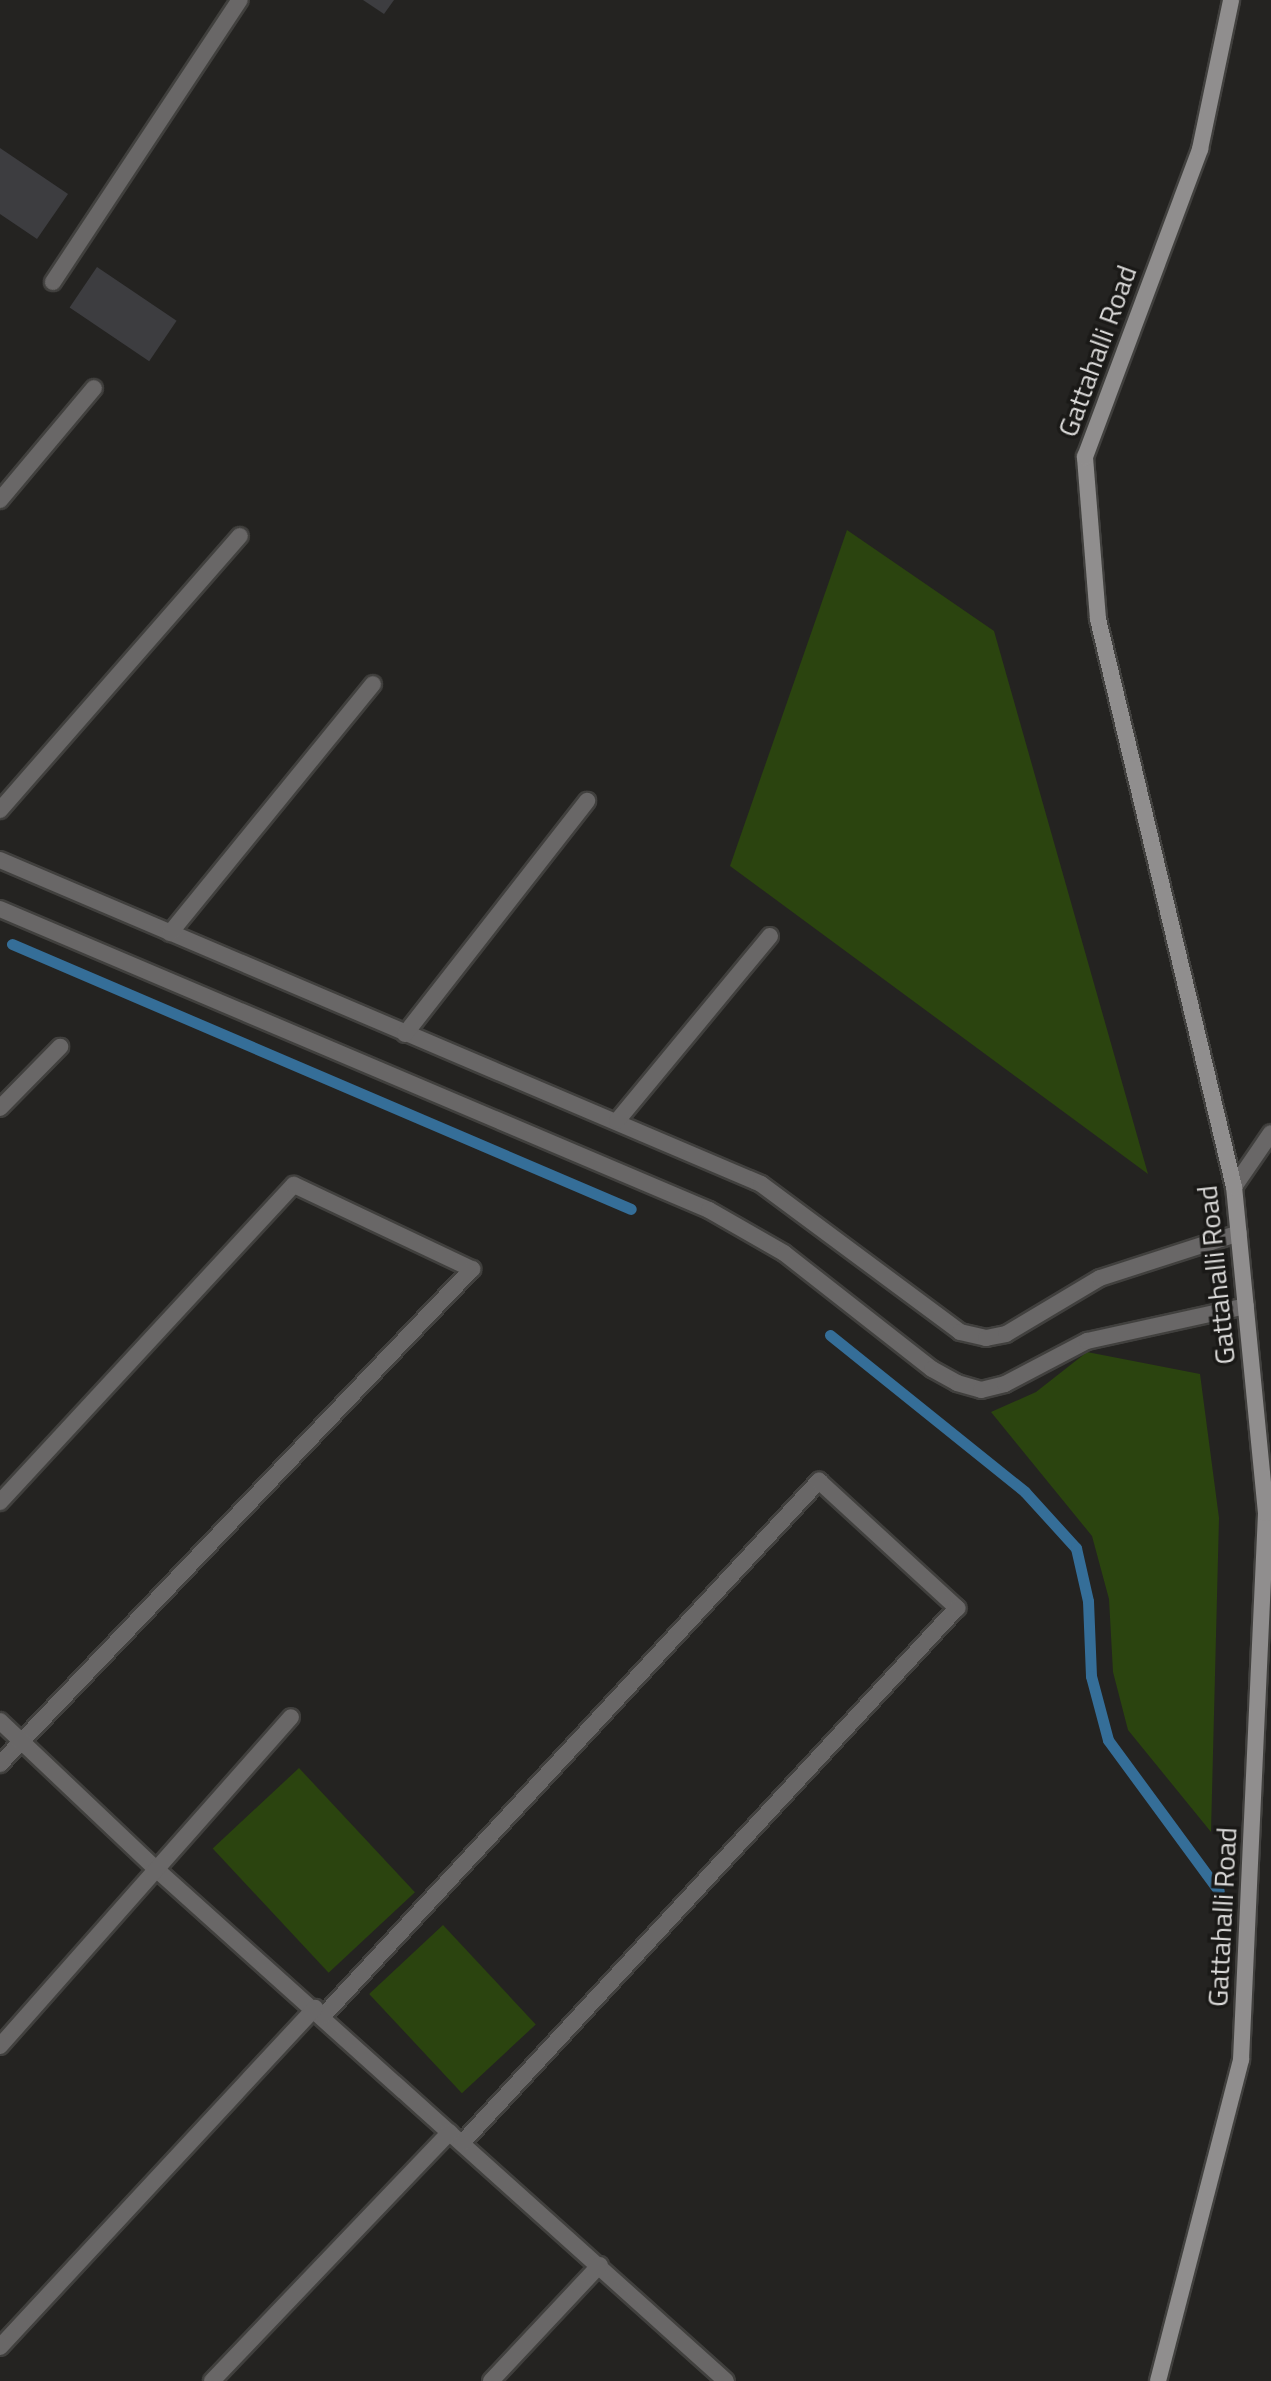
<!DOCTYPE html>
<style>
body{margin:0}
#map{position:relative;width:1271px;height:2381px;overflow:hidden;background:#242321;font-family:"Titillium Web",sans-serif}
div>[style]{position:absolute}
.green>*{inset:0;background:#2b440f;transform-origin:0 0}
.stream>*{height:11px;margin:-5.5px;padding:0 5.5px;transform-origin:5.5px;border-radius:5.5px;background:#356e98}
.building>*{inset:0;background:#3d3d40;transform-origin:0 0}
.roads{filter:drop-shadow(2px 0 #41403e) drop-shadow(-2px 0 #41403e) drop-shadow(0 2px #41403e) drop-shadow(0 -2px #41403e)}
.minor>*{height:16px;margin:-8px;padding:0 8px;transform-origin:8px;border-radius:8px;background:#696767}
.secondary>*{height:16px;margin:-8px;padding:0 8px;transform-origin:8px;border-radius:8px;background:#908e8e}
span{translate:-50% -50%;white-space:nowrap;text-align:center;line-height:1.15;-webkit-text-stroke:7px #1a1917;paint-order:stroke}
.street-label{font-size:28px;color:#dad9d8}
</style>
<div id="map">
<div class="green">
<i style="clip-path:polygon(847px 530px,994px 631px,1148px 1174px,730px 866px)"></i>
<i style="clip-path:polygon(1087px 1352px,1200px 1374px,1219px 1518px,1211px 1832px,1128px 1730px,1113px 1672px,1109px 1599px,1092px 1536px,991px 1412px,1036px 1392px)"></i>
<i style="left:299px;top:1768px;width:170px;height:118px;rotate:47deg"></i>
<i style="left:443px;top:1925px;width:136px;height:101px;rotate:47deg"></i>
</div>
<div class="stream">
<i style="left:12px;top:944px;width:673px;rotate:23.18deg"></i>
<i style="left:830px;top:1335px;width:250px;rotate:38.8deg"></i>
<i style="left:1025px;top:1492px;width:76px;rotate:47.7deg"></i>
<i style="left:1076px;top:1548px;width:54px;rotate:77.2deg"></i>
<i style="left:1088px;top:1601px;width:75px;rotate:87.7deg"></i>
<i style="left:1091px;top:1676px;width:66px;rotate:75.1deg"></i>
<i style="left:1108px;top:1740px;width:187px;rotate:53.7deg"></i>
</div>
<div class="building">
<i style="clip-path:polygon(363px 0,394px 0,384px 14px)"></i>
<i style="clip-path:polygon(0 148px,68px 194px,37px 239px,0 214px)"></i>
<i style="left:97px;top:267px;width:96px;height:49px;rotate:34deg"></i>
</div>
<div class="roads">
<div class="minor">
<i style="left:53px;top:282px;width:338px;rotate:-56.5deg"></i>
<i style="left:0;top:500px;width:146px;rotate:-50deg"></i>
<i style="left:0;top:810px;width:364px;rotate:-48.8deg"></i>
<i style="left:0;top:860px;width:827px;rotate:23.06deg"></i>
<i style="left:761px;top:1184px;width:248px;rotate:36.6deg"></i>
<i style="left:960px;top:1332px;width:27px;rotate:13deg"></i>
<i style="left:986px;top:1338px;width:20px;rotate:-11deg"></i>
<i style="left:1006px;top:1334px;width:109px;rotate:-30.8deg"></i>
<i style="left:1100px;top:1278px;width:146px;rotate:-17.9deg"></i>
<i style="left:0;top:909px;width:770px;rotate:23deg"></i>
<i style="left:709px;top:1210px;width:86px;rotate:29.8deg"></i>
<i style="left:784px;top:1253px;width:188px;rotate:38.1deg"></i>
<i style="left:932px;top:1369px;width:29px;rotate:29deg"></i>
<i style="left:957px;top:1383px;width:25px;rotate:16deg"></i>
<i style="left:981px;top:1390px;width:25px;rotate:-14deg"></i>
<i style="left:1005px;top:1384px;width:93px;rotate:-27.7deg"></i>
<i style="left:1087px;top:1341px;width:163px;rotate:-12.4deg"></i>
<i style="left:170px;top:933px;width:321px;rotate:-50.8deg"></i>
<i style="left:405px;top:1034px;width:296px;rotate:-52deg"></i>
<i style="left:0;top:1108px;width:86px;rotate:-45.5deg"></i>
<i style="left:617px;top:1121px;width:240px;rotate:-50.4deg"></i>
<i style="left:1234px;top:1187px;width:65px;rotate:-55.6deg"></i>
<i style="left:0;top:1502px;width:432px;rotate:-47.2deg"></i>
<i style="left:294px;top:1185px;width:197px;rotate:25.3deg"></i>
<i style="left:472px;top:1269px;width:684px;rotate:133.64deg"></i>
<i style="left:0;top:1721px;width:215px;rotate:43.5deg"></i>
<i style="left:156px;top:1869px;width:766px;rotate:41.93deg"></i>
<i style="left:323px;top:2016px;width:730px;rotate:-47.17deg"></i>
<i style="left:819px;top:1481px;width:188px;rotate:42.6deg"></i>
<i style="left:957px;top:1608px;width:729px;rotate:132.78deg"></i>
<i style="left:0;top:2046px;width:439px;rotate:-48.5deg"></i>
<i style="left:0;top:2347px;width:463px;rotate:-47.1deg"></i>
<i style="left:212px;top:2381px;width:344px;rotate:-46.3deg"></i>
<i style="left:491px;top:2381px;width:159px;rotate:-46.8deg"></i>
</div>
<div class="secondary">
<i style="left:1158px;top:2381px;width:332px;rotate:-75.5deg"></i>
<i style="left:1241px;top:2060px;width:548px;rotate:-87.38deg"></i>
<i style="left:1266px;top:1513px;width:328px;rotate:-95.6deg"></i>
<i style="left:1234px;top:1187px;width:584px;rotate:-103.47deg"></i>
<i style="left:1098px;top:619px;width:163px;rotate:-94.6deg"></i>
<i style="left:1085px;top:457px;width:329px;rotate:-69.5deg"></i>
<i style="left:1200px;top:149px;width:152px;rotate:-78.2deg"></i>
</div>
</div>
<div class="street-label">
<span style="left:1097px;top:351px;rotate:-70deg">Gattahalli Road</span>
<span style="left:1216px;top:1275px;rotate:-96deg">Gattahalli Road</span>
<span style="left:1222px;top:1917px;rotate:-87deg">Gattahalli Road</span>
</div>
</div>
